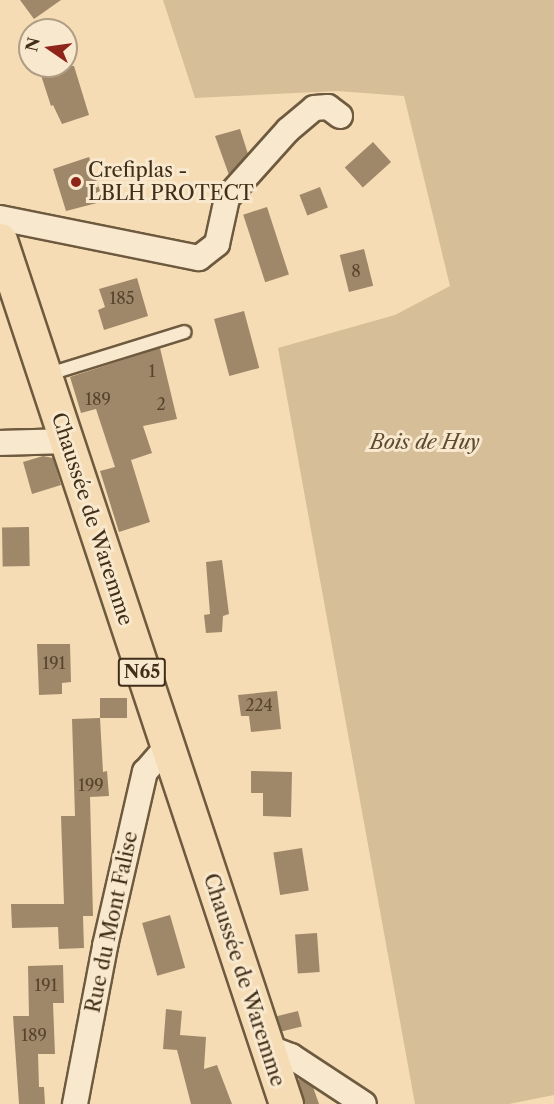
<!DOCTYPE html>
<meta charset="utf-8">
<style>
body{margin:0}
#map{position:relative;width:554px;height:1104px;overflow:hidden;background:#f5dcb4;font-family:"Libre Caslon Text",serif}
div>[style]{position:absolute}
.green>*{inset:0;background:#d6be99}
.building>*{inset:0;background:#9f8869;transform-origin:0 0}
.roads{filter:drop-shadow(2px 0 #6e5a3f) drop-shadow(-2px 0 #6e5a3f) drop-shadow(0 2px #6e5a3f) drop-shadow(0 -2px #6e5a3f)}
.service>*{height:12px;margin:-6px;padding:0 6px;transform-origin:6px;border-radius:6px;background:#f8e8ce}
.minor>*{height:24px;margin:-12px;padding:0 12px;transform-origin:12px;border-radius:12px;background:#f8e8ce}
.primary>*{height:33px;margin:-16.5px;padding:0 16.5px;transform-origin:16.5px;border-radius:16.5px;background:#f5dcb4}
.dots>*{width:16px;height:16px;translate:-50% -50%;box-sizing:border-box;border:3px solid #f8e8ce;border-radius:50%}
span{translate:-50% -50%;white-space:nowrap;text-align:center;line-height:1.15;-webkit-text-stroke:6px #f8e8ce;paint-order:stroke}
.number-label{font-size:16px;color:#58442c}
.number-label span{-webkit-text-stroke-width:0}
.shield-label span{padding:2px 4px;background:#f8e8ce;border:2px solid;border-radius:4px;-webkit-text-stroke-width:0}
.shield-label{font-size:18px;color:#412e18;font-weight:700}
.poi-label{font-size:20px;color:#412e18}
.left{translate:0 -50%;text-align:left}
.park-label{font-size:20px;color:#5f4b32;font-style:italic}
.street-label{font-size:20px;color:#412e18}
.north{position:absolute;left:18px;top:18px;width:60px;height:60px;box-sizing:border-box;background:#f8e8ce;border:2px solid #af9e85;border-radius:50%;rotate:283deg;font-size:16px;font-weight:700;line-height:24px;text-align:center;color:#412e18}
.north::after{content:'';display:block;margin:auto;width:21px;height:27px;background:#8f2418;clip-path:polygon(50% 0,100% 100%,50% 72%,0 100%)}
</style>
<div id="map">
<div class="green">
<i style="clip-path:polygon(163px 0,554px 0,554px 1095px,509px 1104px,415px 1104px,278px 348px,395px 315px,450px 286px,404px 96px,337px 91px,195px 98px)"></i>
</div>
<div class="building">
<i style="clip-path:polygon(20px 0,61px 0,34px 19px)"></i>
<i style="clip-path:polygon(38px 66px,74px 66px,89px 115px,62px 124px,53px 105px,51px 106px)"></i>
<i style="clip-path:polygon(240px 129px,248px 154px,229px 175px,215px 136px)"></i>
<i style="left:373px;top:142px;width:27px;height:38px;rotate:48deg"></i>
<i style="clip-path:polygon(89px 157px,100px 191px,94px 194px,97px 203px,66px 211px,53px 169px)"></i>
<i style="left:320px;top:187px;width:22px;height:22px;rotate:69deg"></i>
<i style="left:267px;top:207px;width:71px;height:25px;rotate:72deg"></i>
<i style="left:364px;top:249px;width:38px;height:25px;rotate:76deg"></i>
<i style="clip-path:polygon(137px 278px,148px 316px,104px 330px,98px 310px,105px 307px,99px 289px)"></i>
<i style="left:244px;top:311px;width:59px;height:31px;rotate:75deg"></i>
<i style="clip-path:polygon(160px 348px,177px 419px,143px 426px,152px 453px,131px 460px,150px 522px,119px 532px,100px 471px,115px 467px,96px 409px,81px 413px,70px 377px)"></i>
<i style="clip-path:polygon(43px 456px,53px 458px,61px 485px,32px 494px,23px 462px)"></i>
<i style="left:29px;top:527px;width:39px;height:27px;rotate:89deg"></i>
<i style="clip-path:polygon(222px 560px,229px 614px,223px 616px,222px 632px,206px 633px,204px 615px,210px 614px,206px 562px)"></i>
<i style="clip-path:polygon(37px 644px,70px 644px,71px 682px,62px 683px,62px 694px,39px 695px)"></i>
<i style="clip-path:polygon(277px 691px,281px 729px,251px 732px,249px 716px,241px 716px,238px 695px)"></i>
<i style="left:100px;top:698px;width:27px;height:20px"></i>
<i style="clip-path:polygon(100px 718px,103px 772px,107px 771px,109px 796px,90px 797px,93px 916px,83px 916px,84px 948px,59px 949px,58px 927px,12px 928px,11px 904px,64px 904px,61px 816px,75px 816px,72px 719px)"></i>
<i style="clip-path:polygon(251px 771px,292px 772px,291px 817px,263px 816px,263px 793px,251px 793px)"></i>
<i style="left:302px;top:848px;width:43px;height:29px;rotate:81deg"></i>
<i style="left:170px;top:915px;width:55px;height:29px;rotate:74deg"></i>
<i style="left:317px;top:933px;width:39px;height:22px;rotate:86deg"></i>
<i style="clip-path:polygon(63px 965px,64px 1003px,53px 1003px,55px 1054px,38px 1054px,39px 1087px,44px 1087px,45px 1104px,19px 1104px,13px 1016px,29px 1016px,28px 966px)"></i>
<i style="clip-path:polygon(166px 1009px,182px 1011px,180px 1035px,206px 1037px,204px 1069px,217px 1065px,232px 1104px,191px 1104px,177px 1050px,163px 1049px)"></i>
<i style="left:298px;top:1011px;width:16px;height:22px;rotate:76deg"></i>
<i style="clip-path:polygon(300px 1079px,313px 1087px,319px 1104px,304px 1104px,298px 1080px)"></i>
</div>
<div class="roads">
<div class="service">
<i style="left:46px;top:375px;width:145px;rotate:-17.2deg"></i>
</div>
<div class="minor">
<i style="left:0;top:218px;width:203px;rotate:11.4deg"></i>
<i style="left:199px;top:258px;width:23px;rotate:-38deg"></i>
<i style="left:217px;top:244px;width:47px;rotate:-77.7deg"></i>
<i style="left:227px;top:198px;width:91px;rotate:-48.1deg"></i>
<i style="left:288px;top:130px;width:34px;rotate:-40deg"></i>
<i style="left:314px;top:108px;width:14px;rotate:-4deg"></i>
<i style="left:328px;top:107px;width:15px;rotate:37deg"></i>
<i style="left:0;top:443px;width:66px;rotate:-1.7deg"></i>
<i style="left:267px;top:1047px;width:26px;rotate:21deg"></i>
<i style="left:291px;top:1056px;width:87px;rotate:33.3deg"></i>
<i style="left:75px;top:1104px;width:161px;rotate:-79.2deg"></i>
<i style="left:105px;top:946px;width:179px;rotate:-77.1deg"></i>
<i style="left:145px;top:772px;width:33px;rotate:-49deg"></i>
</div>
<div class="primary">
<i style="left:0;top:240px;width:910px;rotate:71.68deg"></i>
</div>
</div>
<div class="dots">
<i style="left:76px;top:182px;background:#8f2418"></i>
</div>
<div class="number-label">
<span style="left:356px;top:271px">8</span>
<span style="left:122px;top:298px">185</span>
<span style="left:152px;top:371px">1</span>
<span style="left:98px;top:399px">189</span>
<span style="left:161px;top:404px">2</span>
<span style="left:54px;top:663px">191</span>
<span style="left:259px;top:705px">224</span>
<span style="left:91px;top:785px">199</span>
<span style="left:46px;top:985px">191</span>
<span style="left:34px;top:1035px">189</span>
</div>
<div class="shield-label">
<span style="left:142px;top:672px">N65</span>
</div>
<div class="poi-label">
<span class="left" style="left:88px;top:182px">Crefiplas -<br>LBLH PROTECT</span>
</div>
<div class="park-label">
<span style="left:425px;top:442px">Bois de Huy</span>
</div>
<div class="street-label">
<span style="left:92px;top:519px;rotate:72deg">Chaussée de Waremme</span>
<span style="left:112px;top:922px;rotate:-78deg">Rue du Mont Falise</span>
<span style="left:244px;top:980px;rotate:72deg">Chaussée de Waremme</span>
</div>
<div class="north">N</div>
</div>
